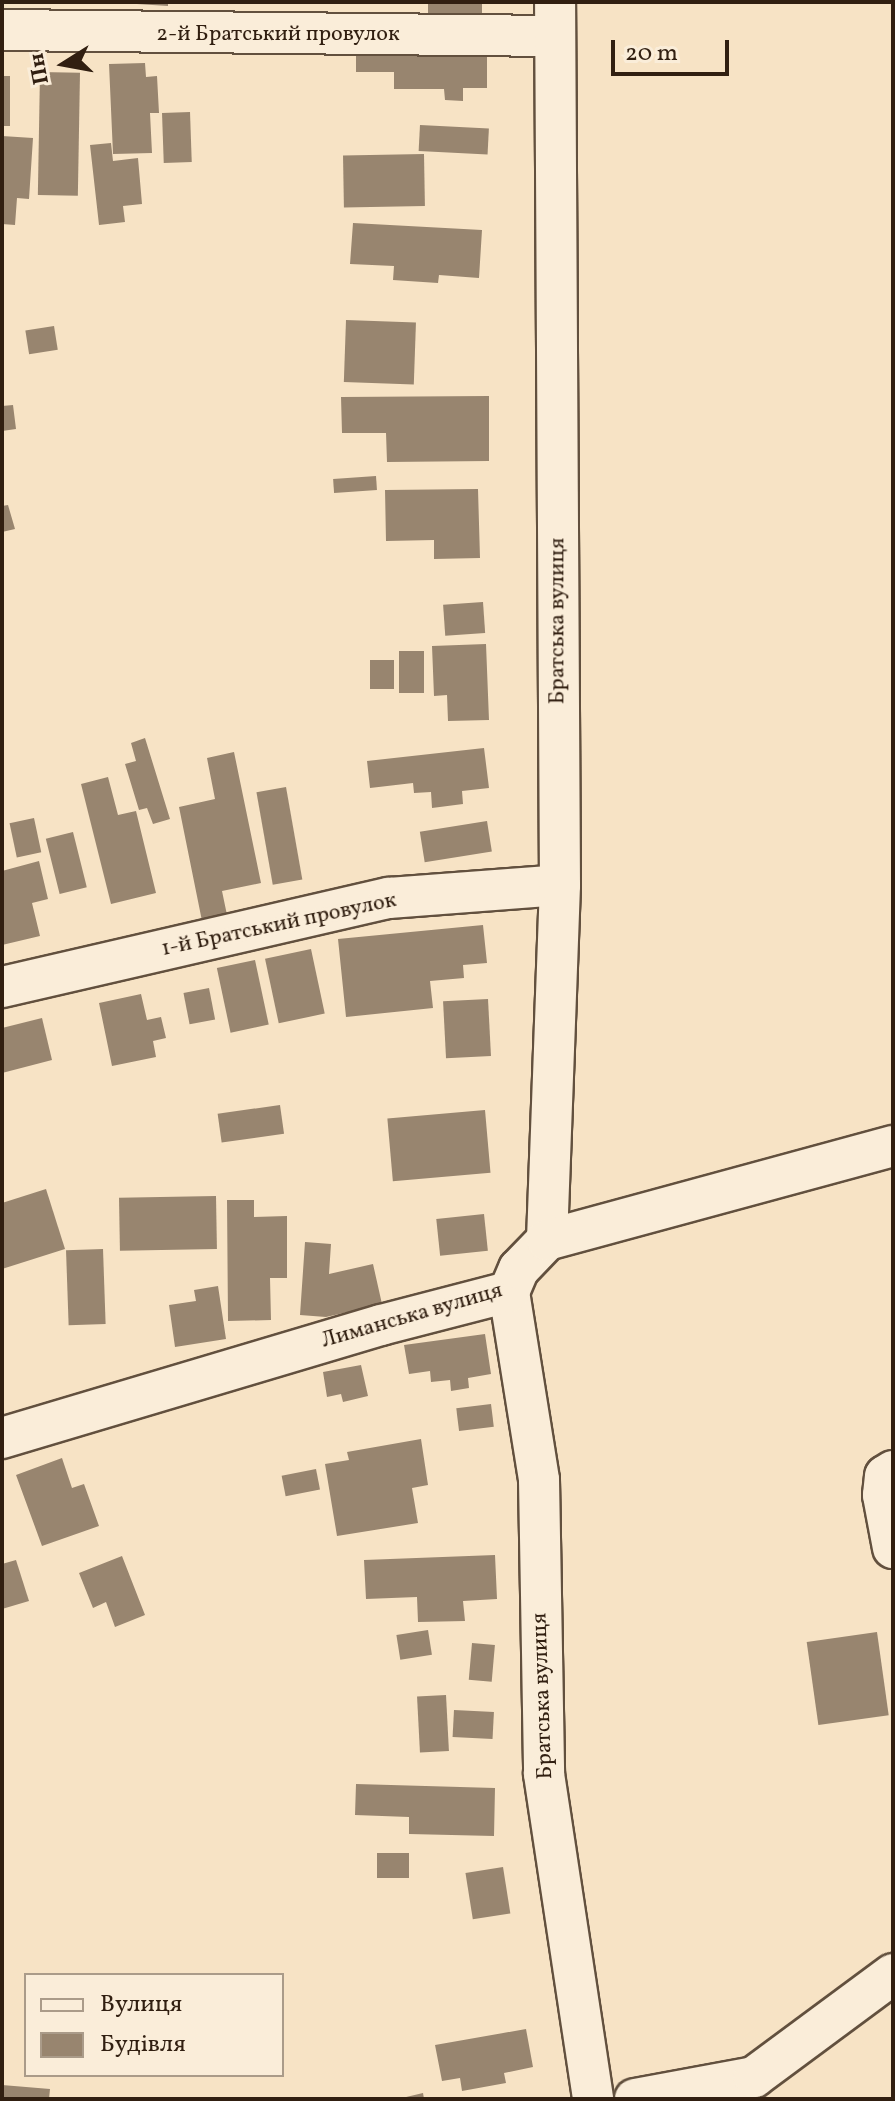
<!DOCTYPE html>
<meta charset="utf-8">
<style>
body{margin:0}
#map{position:relative;width:895px;height:2101px;overflow:hidden;background:#f7e3c5;font-family:Vollkorn,serif}
div>[style]{position:absolute}
.building>*{inset:0;background:#98856f;transform-origin:0 0}
.roads{filter:drop-shadow(2px 0 #62503e) drop-shadow(-2px 0 #62503e) drop-shadow(0 2px #62503e) drop-shadow(0 -2px #62503e)}
.street>*{height:40px;margin:-20px;padding:0 20px;transform-origin:20px;border-radius:20px;background:#faedd9}
span{translate:-50% -50%;white-space:nowrap;text-align:center;line-height:1.15;-webkit-text-stroke:6px #faedd9;paint-order:stroke}
.street-label{font-size:22px;color:#311f11}
.frame{position:absolute;inset:0;border:4px solid #311f11;pointer-events:none}
.legend{position:absolute;left:24px;top:1973px;width:260px;height:104px;box-sizing:border-box;background:#faedd9;border:2px solid #aa9b89;margin:0;padding:10px 14px;list-style:none;font-size:24px;color:#311f11}
.legend li{display:flex;align-items:center;gap:16px;height:40px}
.legend b{width:40px;border:2px solid #aa9b89}
.north{position:absolute;left:24px;top:24px;width:80px;height:80px;-webkit-text-stroke:6px #faedd9;paint-order:stroke;rotate:259deg;font-size:22px;font-weight:700;line-height:32px;text-align:center;color:#311f11}
.north::after{content:'';display:block;margin:auto;width:28px;height:36px;background:#311f11;clip-path:polygon(50% 0,100% 100%,50% 72%,0 100%)}
.scale{position:absolute;left:611px;top:40px;width:118px;height:36px;box-sizing:border-box;border:4px solid #311f11;border-top:0;padding-left:10px;font-size:24px;line-height:28px;white-space:nowrap;color:#311f11;-webkit-text-stroke:6px #faedd9;paint-order:stroke}
</style>
<div id="map">
<div class="building">
<i style="clip-path:polygon(138px 2px,168px 2px,168px 6px,137px 4px)"></i>
<i style="left:428px;top:2px;width:54px;height:14px"></i>
<i style="clip-path:polygon(356px 55px,487px 55px,487px 88px,463px 88px,463px 101px,445px 100px,444px 89px,394px 89px,394px 72px,356px 72px)"></i>
<i style="clip-path:polygon(145px 63px,146px 77px,157px 76px,159px 113px,150px 113px,152px 153px,113px 154px,109px 64px)"></i>
<i style="left:40px;top:72px;width:40px;height:123px;rotate:1deg"></i>
<i style="left:2px;top:76px;width:8px;height:50px"></i>
<i style="left:190px;top:112px;width:50px;height:28px;rotate:88deg"></i>
<i style="left:420px;top:125px;width:69px;height:26px;rotate:3deg"></i>
<i style="clip-path:polygon(2px 136px,33px 138px,29px 199px,17px 198px,15px 225px,2px 224px)"></i>
<i style="clip-path:polygon(111px 143px,113px 161px,138px 158px,142px 204px,123px 206px,125px 222px,99px 225px,90px 145px)"></i>
<i style="left:424px;top:154px;width:52px;height:81px;rotate:89deg"></i>
<i style="clip-path:polygon(353px 223px,482px 230px,479px 278px,439px 275px,438px 283px,393px 280px,394px 266px,350px 264px)"></i>
<i style="left:346px;top:320px;width:70px;height:62px;rotate:2deg"></i>
<i style="left:54px;top:326px;width:24px;height:29px;rotate:81deg"></i>
<i style="clip-path:polygon(489px 396px,489px 461px,387px 462px,386px 433px,342px 433px,341px 397px)"></i>
<i style="clip-path:polygon(13px 405px,16px 429px,2px 431px,2px 406px)"></i>
<i style="left:376px;top:476px;width:14px;height:43px;rotate:86deg"></i>
<i style="clip-path:polygon(478px 489px,480px 558px,434px 559px,434px 540px,386px 541px,385px 490px)"></i>
<i style="clip-path:polygon(8px 505px,15px 529px,2px 532px,2px 506px)"></i>
<i style="left:483px;top:602px;width:31px;height:40px;rotate:86deg"></i>
<i style="clip-path:polygon(486px 644px,489px 720px,448px 721px,447px 695px,434px 696px,432px 646px)"></i>
<i style="left:399px;top:651px;width:25px;height:42px"></i>
<i style="left:370px;top:660px;width:24px;height:29px"></i>
<i style="clip-path:polygon(145px 738px,170px 819px,153px 824px,147px 808px,139px 810px,125px 764px,136px 761px,131px 743px)"></i>
<i style="clip-path:polygon(484px 748px,489px 788px,462px 791px,463px 804px,432px 808px,431px 792px,414px 793px,413px 783px,370px 788px,367px 761px)"></i>
<i style="clip-path:polygon(234px 752px,261px 883px,222px 891px,227px 915px,202px 921px,179px 807px,215px 799px,207px 758px)"></i>
<i style="clip-path:polygon(108px 777px,118px 815px,136px 811px,156px 893px,111px 904px,81px 784px)"></i>
<i style="left:286px;top:787px;width:94px;height:30px;rotate:80deg"></i>
<i style="left:34px;top:818px;width:35px;height:25px;rotate:78deg"></i>
<i style="left:487px;top:821px;width:31px;height:68px;rotate:81deg"></i>
<i style="left:73px;top:832px;width:57px;height:28px;rotate:76deg"></i>
<i style="clip-path:polygon(39px 861px,48px 899px,32px 903px,40px 936px,2px 945px,2px 871px)"></i>
<i style="clip-path:polygon(483px 925px,487px 963px,463px 965px,464px 978px,430px 981px,433px 1008px,346px 1017px,338px 939px)"></i>
<i style="left:311px;top:949px;width:66px;height:47px;rotate:78deg"></i>
<i style="left:255px;top:960px;width:66px;height:39px;rotate:78deg"></i>
<i style="left:209px;top:988px;width:32px;height:26px;rotate:79deg"></i>
<i style="clip-path:polygon(141px 994px,147px 1020px,161px 1017px,166px 1038px,153px 1041px,156px 1057px,112px 1066px,99px 1003px)"></i>
<i style="left:488px;top:999px;width:57px;height:45px;rotate:87deg"></i>
<i style="clip-path:polygon(42px 1018px,52px 1060px,2px 1073px,2px 1028px)"></i>
<i style="left:280px;top:1105px;width:29px;height:63px;rotate:82deg"></i>
<i style="left:485px;top:1110px;width:63px;height:98px;rotate:85deg"></i>
<i style="clip-path:polygon(46px 1189px,65px 1249px,2px 1269px,2px 1203px)"></i>
<i style="left:216px;top:1196px;width:53px;height:97px;rotate:89deg"></i>
<i style="clip-path:polygon(227px 1200px,254px 1200px,254px 1217px,287px 1216px,287px 1278px,270px 1278px,271px 1320px,228px 1321px)"></i>
<i style="left:484px;top:1214px;width:37px;height:48px;rotate:84deg"></i>
<i style="clip-path:polygon(305px 1242px,331px 1244px,329px 1274px,373px 1264px,382px 1304px,326px 1317px,300px 1315px)"></i>
<i style="left:103px;top:1249px;width:75px;height:37px;rotate:88deg"></i>
<i style="clip-path:polygon(218px 1286px,226px 1339px,175px 1347px,169px 1305px,196px 1301px,194px 1290px)"></i>
<i style="clip-path:polygon(485px 1334px,491px 1374px,468px 1378px,469px 1388px,451px 1391px,450px 1380px,431px 1382px,430px 1371px,409px 1374px,404px 1345px)"></i>
<i style="clip-path:polygon(361px 1365px,368px 1396px,343px 1402px,341px 1394px,327px 1397px,323px 1372px)"></i>
<i style="left:491px;top:1404px;width:23px;height:35px;rotate:83deg"></i>
<i style="clip-path:polygon(421px 1439px,428px 1485px,412px 1488px,418px 1523px,337px 1536px,325px 1464px,349px 1460px,347px 1452px)"></i>
<i style="clip-path:polygon(62px 1458px,72px 1488px,84px 1484px,99px 1526px,42px 1546px,16px 1475px)"></i>
<i style="left:316px;top:1469px;width:21px;height:35px;rotate:79deg"></i>
<i style="clip-path:polygon(495px 1555px,497px 1599px,463px 1601px,465px 1621px,418px 1622px,417px 1597px,366px 1599px,364px 1560px)"></i>
<i style="clip-path:polygon(122px 1556px,145px 1615px,115px 1627px,106px 1602px,93px 1608px,79px 1573px)"></i>
<i style="clip-path:polygon(16px 1560px,29px 1601px,2px 1609px,2px 1564px)"></i>
<i style="left:428px;top:1630px;width:25px;height:32px;rotate:81deg"></i>
<i style="left:877px;top:1632px;width:84px;height:71px;rotate:82deg"></i>
<i style="left:472px;top:1643px;width:23px;height:37px;rotate:5deg"></i>
<i style="left:446px;top:1695px;width:56px;height:29px;rotate:87deg"></i>
<i style="left:454px;top:1710px;width:40px;height:27px;rotate:3deg"></i>
<i style="clip-path:polygon(356px 1784px,495px 1788px,494px 1836px,409px 1834px,409px 1817px,355px 1815px)"></i>
<i style="left:377px;top:1853px;width:32px;height:25px"></i>
<i style="left:503px;top:1867px;width:47px;height:38px;rotate:81deg"></i>
<i style="clip-path:polygon(526px 2029px,533px 2067px,504px 2073px,506px 2083px,462px 2091px,460px 2078px,442px 2081px,435px 2045px)"></i>
<i style="clip-path:polygon(2px 2085px,50px 2089px,49px 2099px,2px 2099px)"></i>
<i style="clip-path:polygon(423px 2093px,424px 2099px,402px 2099px,402px 2098px)"></i>
</div>
<div class="roads">
<div class="street">
<i style="left:2px;top:30px;width:553px;rotate:0.62deg"></i>
<i style="left:2px;top:987px;width:397px;rotate:-13deg"></i>
<i style="left:389px;top:898px;width:171px;rotate:-4.3deg"></i>
<i style="left:547px;top:1240px;width:355px;rotate:-87.9deg"></i>
<i style="left:560px;top:885px;width:883px;rotate:-90.32deg"></i>
<i style="left:509px;top:1292px;width:190px;rotate:80.9deg"></i>
<i style="left:539px;top:1480px;width:294px;rotate:89deg"></i>
<i style="left:544px;top:1774px;width:329px;rotate:81.4deg"></i>
<i style="left:2px;top:1438px;width:395px;rotate:-16.6deg"></i>
<i style="left:381px;top:1325px;width:132px;rotate:-14.5deg"></i>
<i style="left:509px;top:1292px;width:25px;rotate:-67deg"></i>
<i style="left:519px;top:1269px;width:40px;rotate:-46deg"></i>
<i style="left:547px;top:1240px;width:359px;rotate:-15.2deg"></i>
<i style="left:893px;top:1471px;width:9px;rotate:148deg"></i>
<i style="left:885px;top:1476px;width:19px;rotate:96deg"></i>
<i style="left:883px;top:1495px;width:54px;rotate:79.3deg"></i>
<i style="left:635px;top:2099px;width:121px;rotate:-10.5deg"></i>
<i style="left:754px;top:2077px;width:173px;rotate:-36.5deg"></i>
</div>
</div>
<div class="street-label">
<span style="left:278px;top:35px">2-й Братський провулок</span>
<span style="left:558px;top:621px;rotate:-90deg">Братська вулиця</span>
<span style="left:279px;top:925px;rotate:-12deg">1-й Братський провулок</span>
<span style="left:412px;top:1316px;rotate:-16deg">Лиманська вулиця</span>
<span style="left:543px;top:1696px;rotate:-92deg">Братська вулиця</span>
</div>
<div class="frame"></div>
<ul class="legend">
<li><b style="height:10px;background:#faedd9"></b>Вулиця</li>
<li><b style="height:22px;background:#98856f"></b>Будівля</li>
</ul>
<div class="north">Пн</div>
<div class="scale">20 m</div>
</div>
